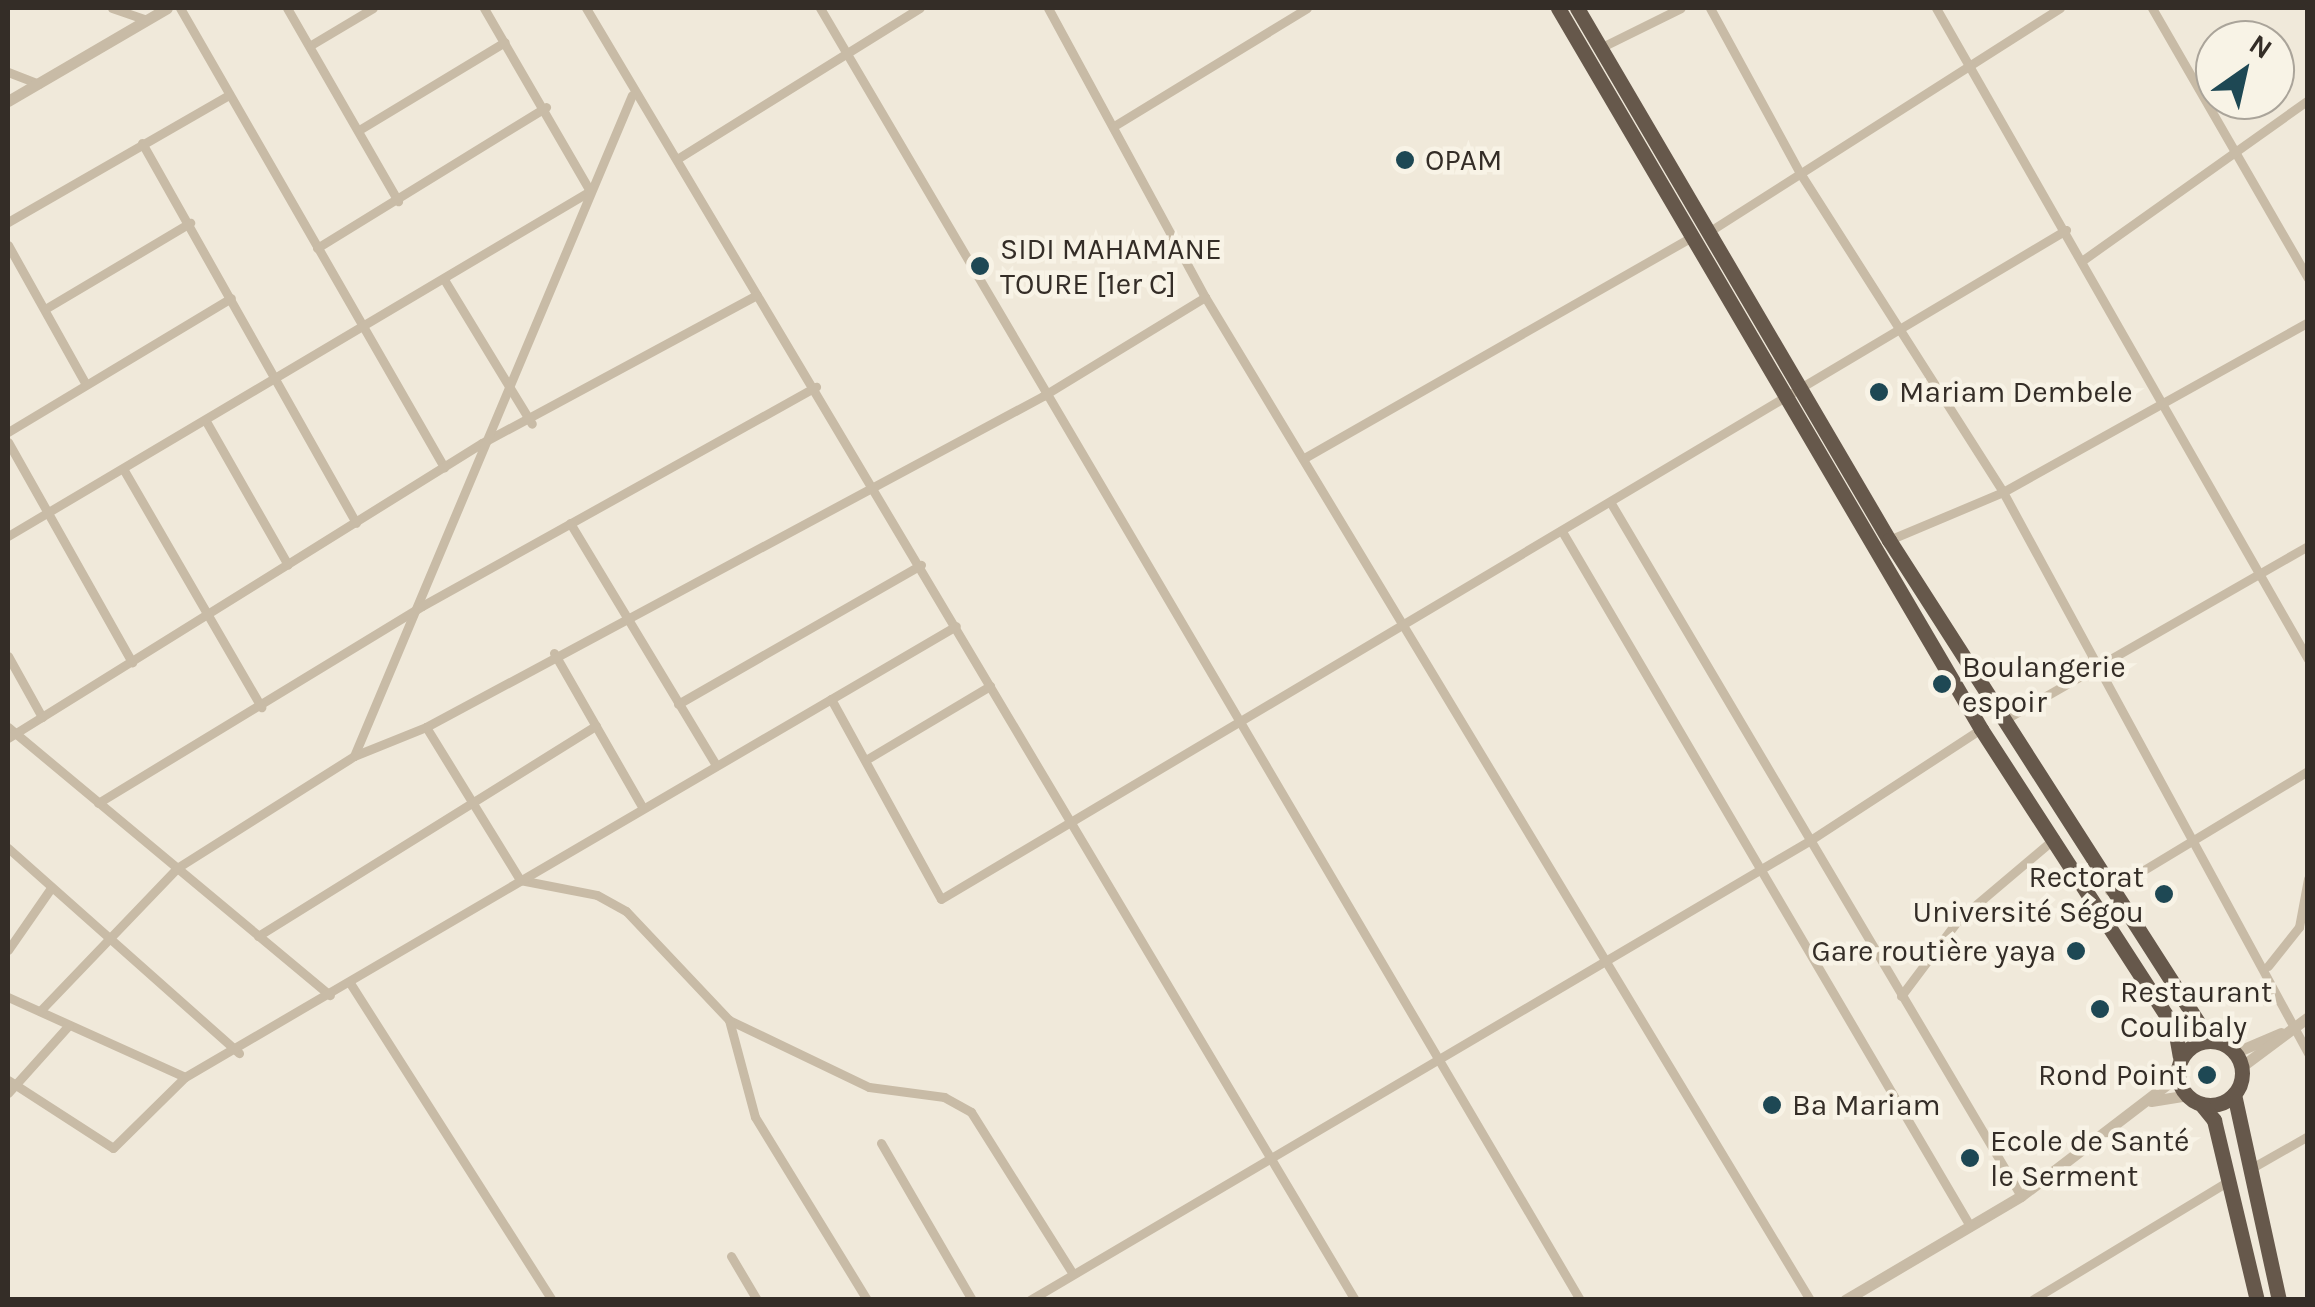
<!DOCTYPE html>
<meta charset="utf-8">
<style>
body{margin:0}
#map{position:relative;width:2315px;height:1307px;overflow:hidden;background:#f0e9da;font-family:Karla,sans-serif}
div>[style]{position:absolute}
.minor>*{height:9px;margin:-4.5px;padding:0 4.5px;transform-origin:4.5px;border-radius:4.5px;background:#c8bba6}
.tertiary>*{height:11px;margin:-5.5px;padding:0 5.5px;transform-origin:5.5px;border-radius:5.5px;background:#c8bba6}
.trunk>*{height:15px;margin:-7.5px;padding:0 7.5px;transform-origin:7.5px;border-radius:7.5px;background:#66584b}
.trunk>.ring{margin:-7.5px;padding:0;box-sizing:content-box;background:none;border:15px solid #66584b;border-radius:50%}
.dots>*{width:28px;height:28px;translate:-50% -50%;box-sizing:border-box;border:5px solid #f8f3e6;border-radius:50%}
span{translate:-50% -50%;white-space:nowrap;text-align:center;line-height:1.15;-webkit-text-stroke:9px #f8f3e6;paint-order:stroke}
.poi-label{font-size:30px;color:#342d27}
.left{translate:0 -50%;text-align:left}
.right{translate:-100% -50%;text-align:right}
.frame{position:absolute;inset:0;border:10px solid #342d27;pointer-events:none}
.north{position:absolute;left:2195px;top:20px;width:100px;height:100px;box-sizing:border-box;background:#f8f3e6;border:2px solid #aaa49a;border-radius:50%;rotate:34deg;font-size:28px;font-weight:700;line-height:40px;text-align:center;color:#342d27}
.north::after{content:'';display:block;margin:auto;width:35px;height:45px;background:#1e4854;clip-path:polygon(50% 0,100% 100%,50% 72%,0 100%)}
</style>
<div id="map">
<div class="minor">
<i style="left:112px;top:8px;width:37px;rotate:19deg"></i>
<i style="left:180px;top:8px;width:530px;rotate:60.09deg"></i>
<i style="left:287px;top:8px;width:223px;rotate:60.1deg"></i>
<i style="left:586px;top:8px;width:1504px;rotate:59.24deg"></i>
<i style="left:820px;top:8px;width:1499px;rotate:59.53deg"></i>
<i style="left:1048px;top:8px;width:329px;rotate:61.5deg"></i>
<i style="left:1205px;top:297px;width:1171px;rotate:58.9deg"></i>
<i style="left:1710px;top:8px;width:188px;rotate:61.4deg"></i>
<i style="left:1800px;top:173px;width:378px;rotate:57.5deg"></i>
<i style="left:2003px;top:492px;width:639px;rotate:61.47deg"></i>
<i style="left:1936px;top:8px;width:750px;rotate:60.26deg"></i>
<i style="left:2152px;top:8px;width:312px;rotate:60deg"></i>
<i style="left:311px;top:45px;width:72px;rotate:-30.8deg"></i>
<i style="left:1600px;top:48px;width:90px;rotate:-26.3deg"></i>
<i style="left:8px;top:72px;width:33px;rotate:21deg"></i>
<i style="left:1114px;top:126px;width:226px;rotate:-31.4deg"></i>
<i style="left:359px;top:130px;width:170px;rotate:-31.1deg"></i>
<i style="left:142px;top:143px;width:436px;rotate:60.6deg"></i>
<i style="left:677px;top:159px;width:286px;rotate:-31.9deg"></i>
<i style="left:8px;top:222px;width:255px;rotate:-29.9deg"></i>
<i style="left:1710px;top:231px;width:415px;rotate:-32.5deg"></i>
<i style="left:8px;top:245px;width:158px;rotate:60.8deg"></i>
<i style="left:317px;top:248px;width:269px;rotate:-31.6deg"></i>
<i style="left:2083px;top:260px;width:276px;rotate:-35.4deg"></i>
<i style="left:445px;top:281px;width:167px;rotate:58.7deg"></i>
<i style="left:45px;top:309px;width:169px;rotate:-30.7deg"></i>
<i style="left:207px;top:423px;width:163px;rotate:60.3deg"></i>
<i style="left:8px;top:432px;width:260px;rotate:-31deg"></i>
<i style="left:8px;top:442px;width:253px;rotate:60.6deg"></i>
<i style="left:1306px;top:457px;width:444px;rotate:-29.7deg"></i>
<i style="left:125px;top:472px;width:272px;rotate:59.9deg"></i>
<i style="left:1612px;top:505px;width:803px;rotate:59.38deg"></i>
<i style="left:570px;top:523px;width:283px;rotate:58.9deg"></i>
<i style="left:1563px;top:533px;width:804px;rotate:59.57deg"></i>
<i style="left:8px;top:536px;width:677px;rotate:-30.66deg"></i>
<i style="left:590px;top:191px;width:211px;rotate:-120.1deg"></i>
<i style="left:1889px;top:540px;width:124px;rotate:-22.8deg"></i>
<i style="left:2003px;top:492px;width:349px;rotate:-29.1deg"></i>
<i style="left:554px;top:653px;width:175px;rotate:60.2deg"></i>
<i style="left:8px;top:656px;width:70px;rotate:60.9deg"></i>
<i style="left:831px;top:699px;width:228px;rotate:61.2deg"></i>
<i style="left:941px;top:899px;width:1309px;rotate:-30.74deg"></i>
<i style="left:678px;top:704px;width:280px;rotate:-29.8deg"></i>
<i style="left:2004px;top:720px;width:350px;rotate:-29.8deg"></i>
<i style="left:8px;top:727px;width:419px;rotate:39.8deg"></i>
<i style="left:426px;top:727px;width:180px;rotate:58.4deg"></i>
<i style="left:520px;top:880px;width:78px;rotate:11deg"></i>
<i style="left:597px;top:895px;width:33px;rotate:29deg"></i>
<i style="left:626px;top:911px;width:150px;rotate:46.6deg"></i>
<i style="left:729px;top:1020px;width:155px;rotate:25.6deg"></i>
<i style="left:869px;top:1087px;width:76px;rotate:7.6deg"></i>
<i style="left:944px;top:1097px;width:31px;rotate:29deg"></i>
<i style="left:971px;top:1112px;width:191px;rotate:57.8deg"></i>
<i style="left:8px;top:738px;width:558px;rotate:-31.9deg"></i>
<i style="left:482px;top:443px;width:312px;rotate:-28.3deg"></i>
<i style="left:354px;top:756px;width:717px;rotate:-67.19deg"></i>
<i style="left:869px;top:758px;width:141px;rotate:-30.8deg"></i>
<i style="left:98px;top:803px;width:379px;rotate:-31.3deg"></i>
<i style="left:422px;top:606px;width:451px;rotate:-29.1deg"></i>
<i style="left:8px;top:848px;width:309px;rotate:41.6deg"></i>
<i style="left:2109px;top:891px;width:232px;rotate:-31.1deg"></i>
<i style="left:258px;top:936px;width:398px;rotate:-31.9deg"></i>
<i style="left:8px;top:950px;width:75px;rotate:-55.3deg"></i>
<i style="left:2268px;top:966px;width:50px;rotate:-51.5deg"></i>
<i style="left:2299px;top:927px;width:49px;rotate:-79.4deg"></i>
<i style="left:350px;top:983px;width:376px;rotate:57.5deg"></i>
<i style="left:1901px;top:996px;width:95px;rotate:-53.1deg"></i>
<i style="left:1958px;top:920px;width:127px;rotate:-40.2deg"></i>
<i style="left:8px;top:997px;width:194px;rotate:24.3deg"></i>
<i style="left:40px;top:1011px;width:198px;rotate:-46.2deg"></i>
<i style="left:177px;top:868px;width:209px;rotate:-32.3deg"></i>
<i style="left:354px;top:756px;width:78px;rotate:-21.9deg"></i>
<i style="left:426px;top:727px;width:700px;rotate:-28.21deg"></i>
<i style="left:1043px;top:396px;width:190px;rotate:-31.4deg"></i>
<i style="left:729px;top:1020px;width:100px;rotate:75deg"></i>
<i style="left:755px;top:1117px;width:215px;rotate:58.5deg"></i>
<i style="left:8px;top:1080px;width:125px;rotate:32.9deg"></i>
<i style="left:113px;top:1148px;width:101px;rotate:-44.6deg"></i>
<i style="left:185px;top:1077px;width:893px;rotate:-30.33deg"></i>
<i style="left:8px;top:1093px;width:91px;rotate:-48.1deg"></i>
<i style="left:881px;top:1143px;width:181px;rotate:59.9deg"></i>
<i style="left:2250px;top:1169px;width:67px;rotate:-29.6deg"></i>
<i style="left:731px;top:1256px;width:51px;rotate:59.4deg"></i>
<i style="left:1030px;top:1300px;width:904px;rotate:-30.51deg"></i>
<i style="left:1809px;top:841px;width:205px;rotate:-33.1deg"></i>
<i style="left:2032px;top:1300px;width:232px;rotate:-31.2deg"></i>
</div>
<div class="tertiary">
<i style="left:8px;top:101px;width:184px;rotate:-30.3deg"></i>
<i style="left:2234px;top:1053px;width:51px;rotate:-23.1deg"></i>
<i style="left:2241px;top:1067px;width:84px;rotate:-36.7deg"></i>
<i style="left:2151px;top:1101px;width:36px;rotate:-9deg"></i>
<i style="left:1845px;top:1300px;width:204px;rotate:-30.6deg"></i>
<i style="left:2021px;top:1196px;width:198px;rotate:-37.4deg"></i>
</div>
<div class="trunk">
<i style="left:1558px;top:8px;width:836px;rotate:59.6deg"></i>
<i style="left:1981px;top:729px;width:357px;rotate:57.1deg"></i>
<i style="left:2175px;top:1029px;width:27px;rotate:80deg"></i>
<i style="left:1577px;top:8px;width:617px;rotate:59.61deg"></i>
<i style="left:1889px;top:540px;width:595px;rotate:57.35deg"></i>
<i class="ring" style="left:2178px;top:1041px;width:49px;height:49px"></i>
<i style="left:2234px;top:1094px;width:211px;rotate:77.7deg"></i>
<i style="left:2201px;top:1104px;width:21px;rotate:51deg"></i>
<i style="left:2214px;top:1120px;width:185px;rotate:76.6deg"></i>
</div>
<div class="dots">
<i style="left:1405px;top:160px;background:#1e4854"></i>
<i style="left:980px;top:266px;background:#1e4854"></i>
<i style="left:1879px;top:392px;background:#1e4854"></i>
<i style="left:1942px;top:684px;background:#1e4854"></i>
<i style="left:2164px;top:894px;background:#1e4854"></i>
<i style="left:2076px;top:951px;background:#1e4854"></i>
<i style="left:2100px;top:1009px;background:#1e4854"></i>
<i style="left:2207px;top:1075px;background:#1e4854"></i>
<i style="left:1772px;top:1105px;background:#1e4854"></i>
<i style="left:1970px;top:1158px;background:#1e4854"></i>
</div>
<div class="poi-label">
<span class="left" style="left:1425px;top:160px">OPAM</span>
<span class="left" style="left:1000px;top:266px">SIDI MAHAMANE<br>TOURE [1er C]</span>
<span class="left" style="left:1899px;top:392px">Mariam Dembele</span>
<span class="left" style="left:1962px;top:684px">Boulangerie<br>espoir</span>
<span class="right" style="left:2144px;top:894px">Rectorat<br>Université Ségou</span>
<span class="right" style="left:2056px;top:951px">Gare routière yaya</span>
<span class="left" style="left:2120px;top:1009px">Restaurant<br>Coulibaly</span>
<span class="right" style="left:2187px;top:1075px">Rond Point</span>
<span class="left" style="left:1792px;top:1105px">Ba Mariam</span>
<span class="left" style="left:1990px;top:1158px">Ecole de Santé<br>le Serment</span>
</div>
<div class="frame"></div>
<div class="north">N</div>
</div>
